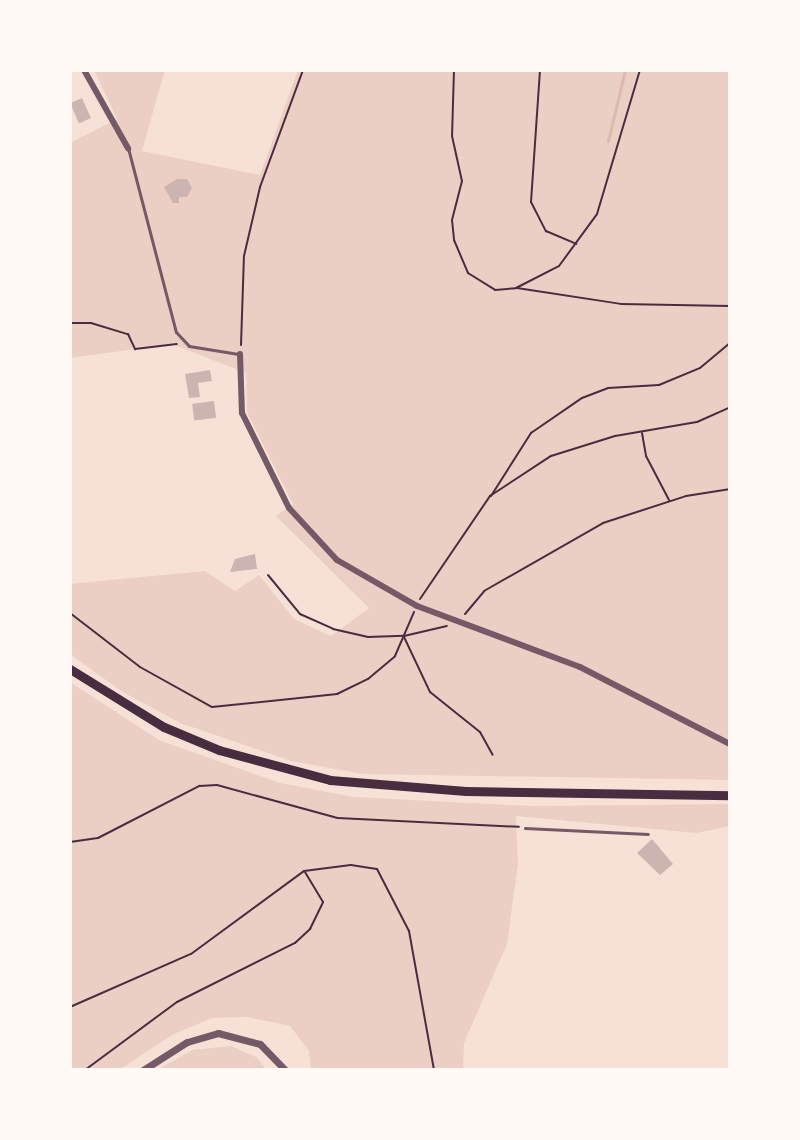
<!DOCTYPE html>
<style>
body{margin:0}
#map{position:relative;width:800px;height:1140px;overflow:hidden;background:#f7e1d7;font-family:"Archivo Narrow",sans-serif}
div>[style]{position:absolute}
.green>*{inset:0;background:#ebcfc5}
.stream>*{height:3px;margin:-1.5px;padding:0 1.5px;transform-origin:1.5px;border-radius:1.5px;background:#dcb8b0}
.building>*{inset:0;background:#ccb4b1;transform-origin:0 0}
.path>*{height:2px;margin:-1px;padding:0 1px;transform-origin:1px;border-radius:1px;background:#4a2c40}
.service>*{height:3px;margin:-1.5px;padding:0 1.5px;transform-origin:1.5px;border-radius:1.5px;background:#755966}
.minor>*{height:6px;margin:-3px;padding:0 3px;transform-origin:3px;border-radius:3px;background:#755966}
.tertiary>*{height:7px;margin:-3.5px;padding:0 3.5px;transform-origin:3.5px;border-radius:3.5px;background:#755966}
.primary>*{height:9px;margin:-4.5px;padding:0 4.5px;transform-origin:4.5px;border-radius:4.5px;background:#4a2c40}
span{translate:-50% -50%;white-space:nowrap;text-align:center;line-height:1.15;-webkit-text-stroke:8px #fffaf5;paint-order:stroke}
.frame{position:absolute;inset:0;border:72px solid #fffaf5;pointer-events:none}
</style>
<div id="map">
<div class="green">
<i style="clip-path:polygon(94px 70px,165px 70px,142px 151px,260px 175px,298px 70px,730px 70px,730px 780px,363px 774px,291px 761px,180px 723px,121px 691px,70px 654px,70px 584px,205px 571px,235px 591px,259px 575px,294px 619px,331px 636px,369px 608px,276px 516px,293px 504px,247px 412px,246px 373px,172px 344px,70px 358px,70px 143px,117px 119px)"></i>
<i style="clip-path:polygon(70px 682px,159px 740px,280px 783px,354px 797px,531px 806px,730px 804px,730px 826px,696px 833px,516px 816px,518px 864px,507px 944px,464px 1043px,463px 1070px,311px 1070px,309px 1051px,290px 1026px,247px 1017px,212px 1018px,172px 1035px,119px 1070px,70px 1070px)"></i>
<i style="clip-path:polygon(231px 1046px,256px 1057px,267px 1070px,157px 1070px,192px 1050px)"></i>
</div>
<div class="stream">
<i style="left:608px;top:141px;width:73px;rotate:-76.5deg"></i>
</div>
<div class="building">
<i style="left:82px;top:98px;width:22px;height:13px;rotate:66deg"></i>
<i style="clip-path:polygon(177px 179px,187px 179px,192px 188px,187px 197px,179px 197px,179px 203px,173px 203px,164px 187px)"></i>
<i style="clip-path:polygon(210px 370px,212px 381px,198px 383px,200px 397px,189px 398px,185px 374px)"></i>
<i style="left:214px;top:401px;width:17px;height:22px;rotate:83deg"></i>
<i style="clip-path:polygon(255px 554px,257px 569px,230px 572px,235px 559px)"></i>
<i style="clip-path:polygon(652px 839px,673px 864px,660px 875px,637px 853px)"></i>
</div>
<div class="path">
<i style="left:454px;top:70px;width:66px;rotate:91.7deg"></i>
<i style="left:452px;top:136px;width:46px;rotate:77.5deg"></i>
<i style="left:462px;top:181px;width:40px;rotate:104.4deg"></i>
<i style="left:452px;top:220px;width:20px;rotate:84deg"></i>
<i style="left:454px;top:240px;width:36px;rotate:67deg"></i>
<i style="left:468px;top:273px;width:32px;rotate:32deg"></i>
<i style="left:495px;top:290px;width:21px;rotate:-5deg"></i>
<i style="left:516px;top:288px;width:48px;rotate:-27.1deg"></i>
<i style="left:559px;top:266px;width:64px;rotate:-53.8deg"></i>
<i style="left:597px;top:214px;width:150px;rotate:-73.4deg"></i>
<i style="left:540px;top:70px;width:132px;rotate:93.9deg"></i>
<i style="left:531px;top:202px;width:33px;rotate:63deg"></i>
<i style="left:546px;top:231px;width:33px;rotate:23deg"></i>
<i style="left:517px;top:288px;width:105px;rotate:8.7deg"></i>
<i style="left:621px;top:304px;width:109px;rotate:1.1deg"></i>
<i style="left:70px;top:323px;width:21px"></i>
<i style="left:91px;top:323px;width:39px;rotate:17deg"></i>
<i style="left:128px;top:334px;width:17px;rotate:65deg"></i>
<i style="left:135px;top:349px;width:42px;rotate:-6.8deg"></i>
<i style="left:241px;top:345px;width:89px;rotate:-88.1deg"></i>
<i style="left:244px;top:256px;width:71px;rotate:-76.9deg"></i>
<i style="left:260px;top:187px;width:125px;rotate:-69.8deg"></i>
<i style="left:642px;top:433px;width:23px;rotate:80deg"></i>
<i style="left:646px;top:456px;width:50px;rotate:62.4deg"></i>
<i style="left:491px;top:496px;width:75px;rotate:-57.6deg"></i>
<i style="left:531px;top:433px;width:62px;rotate:-34.5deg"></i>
<i style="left:582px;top:398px;width:28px;rotate:-21deg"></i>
<i style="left:608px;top:388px;width:51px;rotate:-3.4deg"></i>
<i style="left:659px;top:385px;width:44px;rotate:-22.5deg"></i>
<i style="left:700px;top:368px;width:39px;rotate:-40deg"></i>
<i style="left:268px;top:575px;width:50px;rotate:50.6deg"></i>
<i style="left:300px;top:614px;width:36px;rotate:24deg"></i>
<i style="left:333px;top:629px;width:36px;rotate:13deg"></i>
<i style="left:368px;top:637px;width:36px;rotate:-2deg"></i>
<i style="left:404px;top:636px;width:44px;rotate:-13.1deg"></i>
<i style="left:420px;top:599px;width:125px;rotate:-55.8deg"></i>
<i style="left:490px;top:496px;width:73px;rotate:-33.3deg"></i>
<i style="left:551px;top:456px;width:67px;rotate:-17.4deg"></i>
<i style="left:615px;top:436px;width:83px;rotate:-9.7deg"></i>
<i style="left:697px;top:422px;width:36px;rotate:-24deg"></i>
<i style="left:70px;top:613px;width:88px;rotate:37.6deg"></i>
<i style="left:140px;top:667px;width:82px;rotate:29.1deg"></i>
<i style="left:212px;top:707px;width:126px;rotate:-5.9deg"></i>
<i style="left:337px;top:694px;width:34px;rotate:-26deg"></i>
<i style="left:368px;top:679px;width:35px;rotate:-40deg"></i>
<i style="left:395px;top:656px;width:48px;rotate:-66.6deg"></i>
<i style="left:465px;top:614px;width:30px;rotate:-50deg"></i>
<i style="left:484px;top:591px;width:137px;rotate:-29.7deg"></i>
<i style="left:603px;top:523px;width:87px;rotate:-18deg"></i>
<i style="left:686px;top:496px;width:45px;rotate:-9deg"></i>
<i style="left:404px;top:637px;width:61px;rotate:64.7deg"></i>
<i style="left:430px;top:692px;width:64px;rotate:38.7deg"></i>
<i style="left:480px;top:732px;width:26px;rotate:61deg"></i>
<i style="left:70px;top:842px;width:28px;rotate:-8deg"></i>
<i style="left:98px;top:838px;width:114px;rotate:-27.2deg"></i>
<i style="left:199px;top:786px;width:18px;rotate:-3deg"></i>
<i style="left:217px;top:785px;width:125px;rotate:15.3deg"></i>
<i style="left:338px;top:818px;width:181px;rotate:2.8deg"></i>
<i style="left:70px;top:1007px;width:132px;rotate:-23.7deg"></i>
<i style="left:191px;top:954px;width:140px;rotate:-36.3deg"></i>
<i style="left:304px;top:871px;width:47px;rotate:-7.3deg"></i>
<i style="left:351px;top:865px;width:26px;rotate:9deg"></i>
<i style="left:377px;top:869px;width:70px;rotate:62.7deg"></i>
<i style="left:409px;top:931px;width:141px;rotate:79.8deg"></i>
<i style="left:85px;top:1070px;width:114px;rotate:-36.5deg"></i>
<i style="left:177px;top:1002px;width:132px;rotate:-26.6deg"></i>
<i style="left:295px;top:943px;width:21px;rotate:-43deg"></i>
<i style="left:310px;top:929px;width:30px;rotate:-64deg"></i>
<i style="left:323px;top:902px;width:35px;rotate:-121deg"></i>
</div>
<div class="service">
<i style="left:128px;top:148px;width:190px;rotate:75.4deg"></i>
<i style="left:176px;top:332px;width:19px;rotate:47deg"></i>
<i style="left:189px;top:346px;width:50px;rotate:9.3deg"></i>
<i style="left:525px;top:828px;width:123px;rotate:2.8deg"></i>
</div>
<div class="minor">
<i style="left:84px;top:70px;width:90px;rotate:60.6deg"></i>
<i style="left:240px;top:354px;width:59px;rotate:88.1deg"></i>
<i style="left:242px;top:413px;width:106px;rotate:63.7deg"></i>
<i style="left:289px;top:508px;width:71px;rotate:47.3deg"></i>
<i style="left:337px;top:560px;width:92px;rotate:29.9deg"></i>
<i style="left:417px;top:606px;width:174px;rotate:20.5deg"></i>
<i style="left:580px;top:667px;width:169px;rotate:27.2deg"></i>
</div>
<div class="tertiary">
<i style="left:143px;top:1070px;width:52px;rotate:-32.5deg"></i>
<i style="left:187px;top:1042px;width:32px;rotate:-16deg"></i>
<i style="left:218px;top:1033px;width:43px;rotate:14.7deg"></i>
<i style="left:260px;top:1044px;width:36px;rotate:46deg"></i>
</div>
<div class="primary">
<i style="left:70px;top:669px;width:110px;rotate:31.7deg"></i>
<i style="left:164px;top:727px;width:60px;rotate:22.7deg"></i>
<i style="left:219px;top:750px;width:115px;rotate:15.1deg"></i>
<i style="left:330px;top:780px;width:136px;rotate:4.6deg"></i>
<i style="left:466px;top:791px;width:264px;rotate:0.9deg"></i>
</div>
<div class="frame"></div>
</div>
